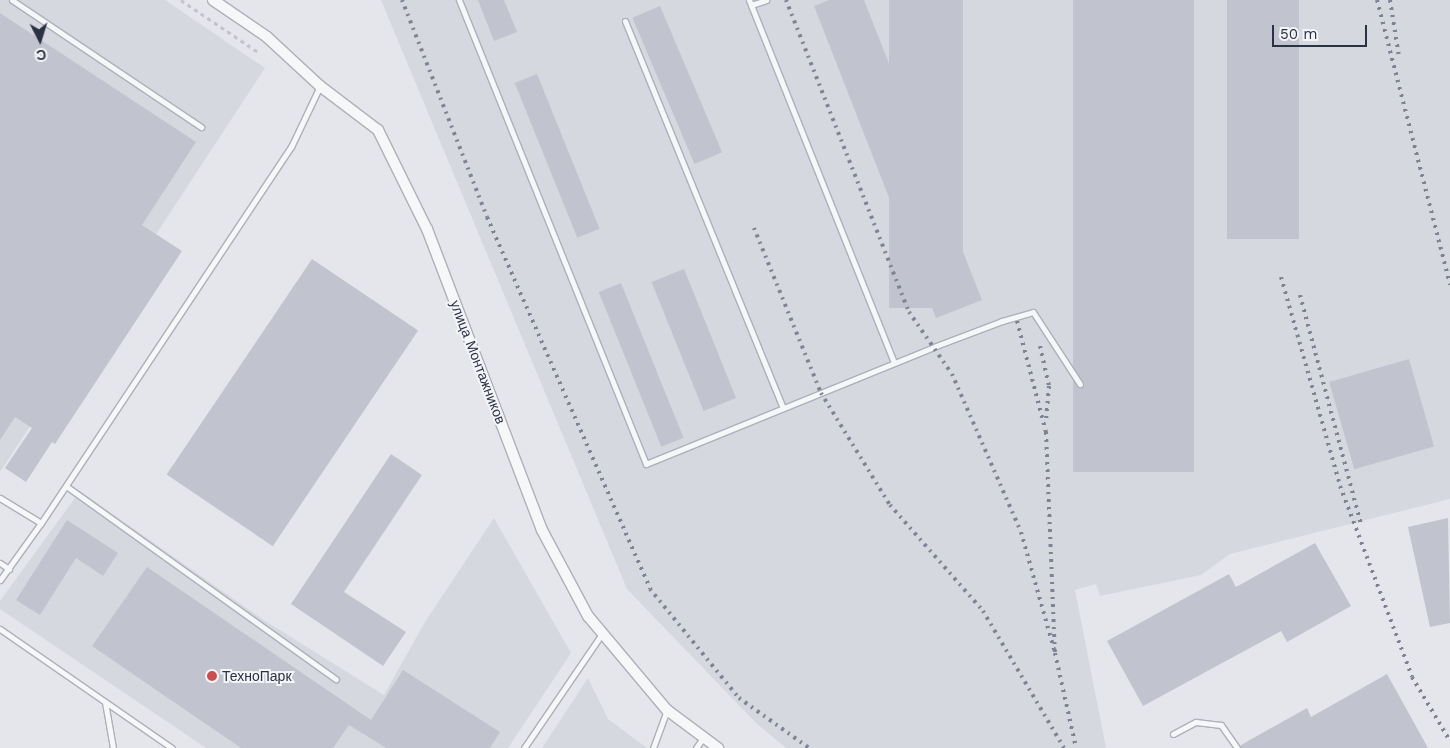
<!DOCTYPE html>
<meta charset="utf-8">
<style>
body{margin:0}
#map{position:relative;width:1450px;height:748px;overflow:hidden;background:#e4e6eb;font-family:"Work Sans",sans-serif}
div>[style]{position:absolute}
.built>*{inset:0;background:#d6d8e0}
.building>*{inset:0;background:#c1c4ce;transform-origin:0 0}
.path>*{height:2.5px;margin-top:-1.25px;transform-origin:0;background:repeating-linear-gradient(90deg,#c1c4ca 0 4px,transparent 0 8px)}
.roads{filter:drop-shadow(1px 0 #adb0b9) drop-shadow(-1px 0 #adb0b9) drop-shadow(0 1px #adb0b9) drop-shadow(0 -1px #adb0b9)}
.service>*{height:5px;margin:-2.5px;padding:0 2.5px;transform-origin:2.5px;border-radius:2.5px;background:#f6f7f9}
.minor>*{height:10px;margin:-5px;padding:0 5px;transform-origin:5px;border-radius:5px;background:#f6f7f9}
.rail>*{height:4px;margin-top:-2px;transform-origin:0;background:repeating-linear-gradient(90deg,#7e8394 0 2.5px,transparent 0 7.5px)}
.dots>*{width:14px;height:14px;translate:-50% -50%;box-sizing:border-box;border:2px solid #f3f5f8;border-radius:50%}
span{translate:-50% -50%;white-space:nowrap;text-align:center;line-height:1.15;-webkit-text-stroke:4px #f3f5f8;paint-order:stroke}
.street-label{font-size:14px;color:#2c3143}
.poi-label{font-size:14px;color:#2c3143}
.left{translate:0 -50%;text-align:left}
.north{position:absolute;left:15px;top:15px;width:50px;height:50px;-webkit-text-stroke:4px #f3f5f8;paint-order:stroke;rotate:175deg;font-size:14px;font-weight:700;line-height:20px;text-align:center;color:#2c3143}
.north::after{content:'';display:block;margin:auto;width:18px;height:22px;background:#2c3143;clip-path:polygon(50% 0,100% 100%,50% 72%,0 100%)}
.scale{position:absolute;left:1272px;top:25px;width:95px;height:22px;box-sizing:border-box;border:2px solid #2c3143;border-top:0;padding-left:6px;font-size:15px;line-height:18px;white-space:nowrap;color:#2c3143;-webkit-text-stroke:4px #f3f5f8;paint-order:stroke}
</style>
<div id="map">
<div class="built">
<i style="clip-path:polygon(0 0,165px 0,265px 68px,0 472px)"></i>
<i style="clip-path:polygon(381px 0,1450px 0,1450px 499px,1230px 554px,1201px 575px,1100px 596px,1096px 584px,1075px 590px,1106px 748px,786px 748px,756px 723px,627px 589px)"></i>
<i style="clip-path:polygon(80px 491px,262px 619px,384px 695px,425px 622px,494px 518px,571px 653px,508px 748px,206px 748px,0 609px,0 601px)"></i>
<i style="clip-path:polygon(588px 678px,608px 719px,647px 748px,542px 748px)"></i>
</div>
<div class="building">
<i style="clip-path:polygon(478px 0,504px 0,517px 32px,494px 41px)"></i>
<i style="clip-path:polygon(829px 0,864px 0,982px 300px,936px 318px,814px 6px)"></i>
<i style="left:889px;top:0;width:74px;height:308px"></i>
<i style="left:1073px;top:0;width:121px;height:472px"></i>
<i style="left:1227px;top:0;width:72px;height:239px"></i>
<i style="left:660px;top:6px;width:159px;height:30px;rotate:67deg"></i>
<i style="clip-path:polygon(0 13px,196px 142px,142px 225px,182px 251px,55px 444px,52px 442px,26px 482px,5px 468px,32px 428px,15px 417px,0 440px)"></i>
<i style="left:537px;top:74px;width:167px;height:24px;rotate:68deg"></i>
<i style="left:312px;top:259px;width:128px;height:260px;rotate:34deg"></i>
<i style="left:684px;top:269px;width:139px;height:35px;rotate:68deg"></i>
<i style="left:621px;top:283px;width:167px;height:24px;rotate:68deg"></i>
<i style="left:1409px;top:359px;width:91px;height:83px;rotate:74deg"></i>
<i style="clip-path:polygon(391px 454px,422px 475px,344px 592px,406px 632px,383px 666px,291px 604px)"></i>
<i style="clip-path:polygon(1448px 518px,1450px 623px,1430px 627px,1408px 527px)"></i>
<i style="clip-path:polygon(67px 520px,118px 553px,103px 576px,76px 558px,40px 615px,16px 600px)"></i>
<i style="clip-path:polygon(1315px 543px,1351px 606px,1287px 642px,1281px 631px,1143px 706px,1107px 641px,1229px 574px,1236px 587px)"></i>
<i style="clip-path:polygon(147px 567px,371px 720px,403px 670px,500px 732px,490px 748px,386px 748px,349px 725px,333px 748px,241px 748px,92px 646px)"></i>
<i style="clip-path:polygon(1387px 674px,1428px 748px,1241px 748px,1241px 745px,1307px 708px,1311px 717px)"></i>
</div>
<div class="path">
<i style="left:181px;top:0;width:93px;rotate:34deg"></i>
</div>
<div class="roads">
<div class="service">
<i style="left:12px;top:0;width:228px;rotate:33.9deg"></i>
<i style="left:459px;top:0;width:500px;rotate:68.05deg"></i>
<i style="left:646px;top:464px;width:313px;rotate:-22.1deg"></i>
<i style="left:936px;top:346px;width:71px;rotate:-20.7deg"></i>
<i style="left:1002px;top:321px;width:32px;rotate:-16deg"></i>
<i style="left:1033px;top:312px;width:86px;rotate:56.9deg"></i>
<i style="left:749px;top:0;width:391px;rotate:68.2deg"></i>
<i style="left:751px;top:5px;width:16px;rotate:-18deg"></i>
<i style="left:625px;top:21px;width:418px;rotate:67.8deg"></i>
<i style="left:66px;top:486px;width:332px;rotate:35.6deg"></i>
<i style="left:0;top:498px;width:48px;rotate:31.4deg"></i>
<i style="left:0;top:563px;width:11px;rotate:34deg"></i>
<i style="left:0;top:580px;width:70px;rotate:-54.3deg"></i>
<i style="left:41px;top:523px;width:452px;rotate:-56.4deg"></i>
<i style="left:291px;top:147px;width:68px;rotate:-64.6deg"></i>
<i style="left:0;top:629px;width:209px;rotate:34.7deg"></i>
<i style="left:105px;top:702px;width:47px;rotate:80.1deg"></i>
<i style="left:1173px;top:734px;width:26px;rotate:-28deg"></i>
<i style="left:1196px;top:722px;width:25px;rotate:7deg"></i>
<i style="left:1221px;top:725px;width:28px;rotate:55deg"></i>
<i style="left:524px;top:748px;width:140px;rotate:-55.7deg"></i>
<i style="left:653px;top:748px;width:40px;rotate:-69.8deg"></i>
<i style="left:696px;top:748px;width:14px;rotate:-56deg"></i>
</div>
<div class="minor">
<i style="left:213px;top:0;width:65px;rotate:34.4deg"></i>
<i style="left:267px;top:37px;width:72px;rotate:42.8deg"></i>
<i style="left:320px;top:86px;width:73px;rotate:37.2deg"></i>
<i style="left:378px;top:130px;width:110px;rotate:63.7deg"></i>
<i style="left:427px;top:229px;width:322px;rotate:69.1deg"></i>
<i style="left:542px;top:530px;width:98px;rotate:61.9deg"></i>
<i style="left:588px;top:616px;width:123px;rotate:50deg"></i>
<i style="left:667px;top:710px;width:64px;rotate:36.7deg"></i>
</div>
</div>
<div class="rail">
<i style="left:402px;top:0;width:233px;rotate:68.6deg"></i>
<i style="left:487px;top:217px;width:406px;rotate:66.3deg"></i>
<i style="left:650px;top:589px;width:141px;rotate:50.8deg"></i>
<i style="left:739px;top:698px;width:86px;rotate:35.5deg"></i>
<i style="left:786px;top:0;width:335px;rotate:68.5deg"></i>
<i style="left:909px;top:312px;width:75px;rotate:55.3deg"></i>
<i style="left:952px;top:374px;width:172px;rotate:66.4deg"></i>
<i style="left:1021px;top:532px;width:126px;rotate:74.3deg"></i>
<i style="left:1377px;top:0;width:294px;rotate:75.6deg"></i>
<i style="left:1390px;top:0;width:58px;rotate:81deg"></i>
<i style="left:754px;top:228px;width:178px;rotate:67.9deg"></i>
<i style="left:821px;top:393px;width:132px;rotate:58.4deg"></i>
<i style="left:890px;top:505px;width:141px;rotate:48.7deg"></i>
<i style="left:983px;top:611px;width:159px;rotate:59.4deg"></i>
<i style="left:1281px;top:277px;width:217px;rotate:74.2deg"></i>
<i style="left:1340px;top:486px;width:204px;rotate:69.3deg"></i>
<i style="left:1412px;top:677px;width:74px;rotate:59.3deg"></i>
<i style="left:1300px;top:295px;width:238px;rotate:75.1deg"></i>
<i style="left:1017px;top:321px;width:115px;rotate:75.4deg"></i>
<i style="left:1046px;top:432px;width:221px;rotate:87.7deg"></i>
<i style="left:1055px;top:653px;width:97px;rotate:77.5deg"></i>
<i style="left:1040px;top:346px;width:41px;rotate:77.3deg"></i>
<i style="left:1049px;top:386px;width:36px;rotate:95deg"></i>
</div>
<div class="dots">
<i style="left:212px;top:676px;background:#ca4f4f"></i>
</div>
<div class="street-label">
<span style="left:478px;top:362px;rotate:69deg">улица Монтажников</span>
</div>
<div class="poi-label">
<span class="left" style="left:222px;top:676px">ТехноПарк</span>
</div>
<div class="north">С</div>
<div class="scale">50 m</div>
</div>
